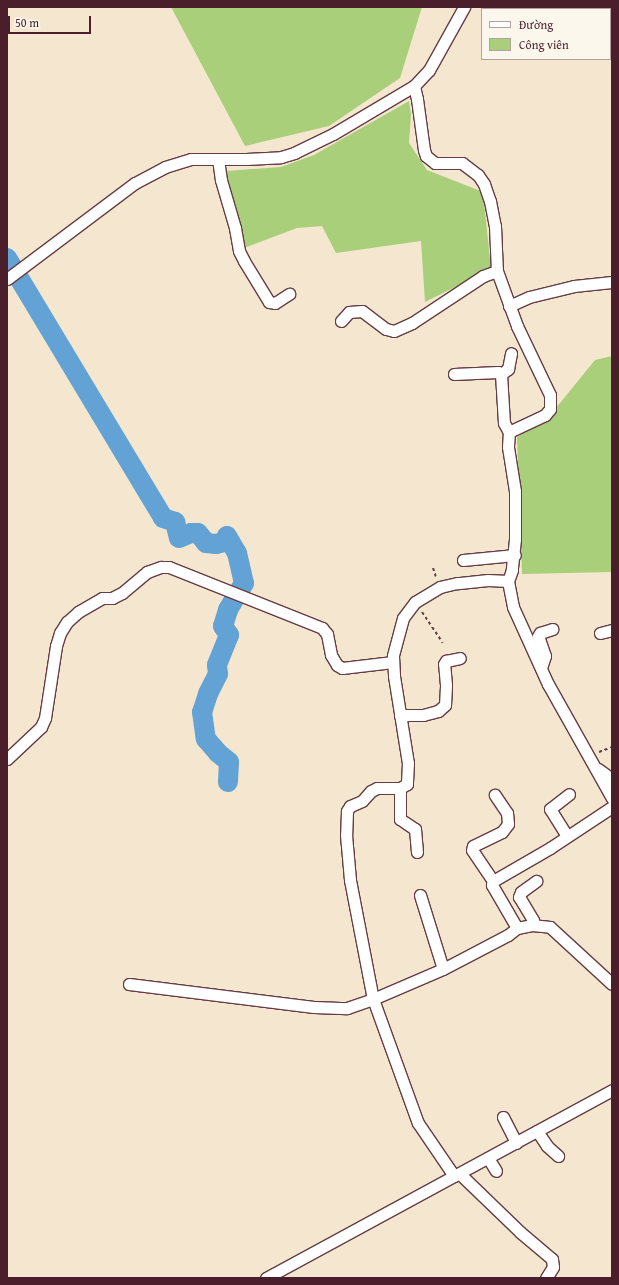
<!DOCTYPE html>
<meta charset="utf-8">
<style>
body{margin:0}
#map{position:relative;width:619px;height:1285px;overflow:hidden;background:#f5e7cf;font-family:"Gentium Book Plus",serif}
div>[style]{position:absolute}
.green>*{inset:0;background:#a9cf7a}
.river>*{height:20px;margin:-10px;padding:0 10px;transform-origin:10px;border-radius:10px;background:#63a2d5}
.path>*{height:2px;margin-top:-1px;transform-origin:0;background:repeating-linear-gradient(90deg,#643d44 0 3px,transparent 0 6px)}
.roads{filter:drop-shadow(1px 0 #643d44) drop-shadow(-1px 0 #643d44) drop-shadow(0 1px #643d44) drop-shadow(0 -1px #643d44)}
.minor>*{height:11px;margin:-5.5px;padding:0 5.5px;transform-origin:5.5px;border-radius:5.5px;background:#fff}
span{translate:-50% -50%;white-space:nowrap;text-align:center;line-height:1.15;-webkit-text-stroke:3.5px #fbf7ec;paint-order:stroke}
.frame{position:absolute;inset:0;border:8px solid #4a1f2b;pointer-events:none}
.legend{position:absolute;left:481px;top:8px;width:130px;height:52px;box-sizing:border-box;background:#fbf7ec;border:1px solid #b4a19f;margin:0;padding:5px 7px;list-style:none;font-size:12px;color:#4a1f2b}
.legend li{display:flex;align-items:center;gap:8px;height:20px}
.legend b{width:20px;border:1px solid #b4a19f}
.scale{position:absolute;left:8px;top:16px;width:83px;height:18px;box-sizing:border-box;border:2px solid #4a1f2b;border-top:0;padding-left:5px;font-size:12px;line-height:14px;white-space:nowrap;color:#4a1f2b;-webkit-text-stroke:3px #fbf7ec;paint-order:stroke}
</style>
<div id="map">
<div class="green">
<i style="clip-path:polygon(171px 7px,422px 7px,400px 78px,329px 126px,245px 146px)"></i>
<i style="clip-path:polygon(409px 101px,411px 114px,409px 143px,427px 170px,483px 192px,491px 269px,425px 302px,421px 241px,336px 253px,322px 226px,297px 228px,244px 248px,226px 171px,281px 167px,314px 155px)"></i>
<i style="clip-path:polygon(612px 356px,612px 572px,522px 574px,517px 437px,539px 424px,560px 403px,595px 360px)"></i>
</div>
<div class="river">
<i style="left:7px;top:258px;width:303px;rotate:59deg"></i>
<i style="left:163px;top:518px;width:13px;rotate:18deg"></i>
<i style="left:175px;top:522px;width:16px;rotate:76deg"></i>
<i style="left:179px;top:538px;width:13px;rotate:-23deg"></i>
<i style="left:191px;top:533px;width:7px"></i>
<i style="left:198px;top:533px;width:13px;rotate:51deg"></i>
<i style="left:206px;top:543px;width:10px;rotate:6deg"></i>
<i style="left:216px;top:544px;width:9px;rotate:-13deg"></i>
<i style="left:225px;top:542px;width:6px;rotate:-72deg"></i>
<i style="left:227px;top:536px;width:20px;rotate:60deg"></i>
<i style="left:237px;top:553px;width:31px;rotate:77deg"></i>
<i style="left:244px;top:583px;width:31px;rotate:121deg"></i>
<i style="left:228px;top:610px;width:17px;rotate:107deg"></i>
<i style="left:223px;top:626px;width:11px;rotate:56deg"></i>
<i style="left:229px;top:635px;width:32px;rotate:112deg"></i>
<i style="left:217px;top:665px;width:9px;rotate:84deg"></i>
<i style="left:218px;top:674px;width:22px;rotate:117deg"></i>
<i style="left:208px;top:694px;width:19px;rotate:108deg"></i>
<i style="left:202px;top:712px;width:27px;rotate:82deg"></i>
<i style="left:206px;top:739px;width:18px;rotate:49deg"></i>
<i style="left:218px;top:753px;width:14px;rotate:39deg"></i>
<i style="left:229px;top:762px;width:20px;rotate:93deg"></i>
</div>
<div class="path">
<i style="left:433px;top:568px;width:9px;rotate:72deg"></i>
<i style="left:422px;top:612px;width:37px;rotate:56deg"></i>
<i style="left:599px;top:752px;width:14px;rotate:-21deg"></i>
</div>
<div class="roads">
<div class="minor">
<i style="left:414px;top:86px;width:13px;rotate:77deg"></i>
<i style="left:417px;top:99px;width:51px;rotate:82.2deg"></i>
<i style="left:424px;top:150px;width:6px;rotate:72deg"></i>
<i style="left:426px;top:156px;width:11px;rotate:38deg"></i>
<i style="left:435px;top:163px;width:27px"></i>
<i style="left:462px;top:163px;width:20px;rotate:37deg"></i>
<i style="left:478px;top:175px;width:11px;rotate:56deg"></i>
<i style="left:484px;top:184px;width:18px;rotate:71deg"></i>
<i style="left:490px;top:201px;width:25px;rotate:79deg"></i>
<i style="left:495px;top:226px;width:45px;rotate:87.5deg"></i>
<i style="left:497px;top:271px;width:59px;rotate:70deg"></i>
<i style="left:517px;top:326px;width:76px;rotate:64.4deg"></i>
<i style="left:550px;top:395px;width:14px;rotate:90deg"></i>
<i style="left:550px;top:409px;width:8px;rotate:130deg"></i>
<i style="left:545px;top:415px;width:40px;rotate:155deg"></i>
<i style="left:218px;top:159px;width:21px;rotate:82deg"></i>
<i style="left:221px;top:180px;width:50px;rotate:73.7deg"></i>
<i style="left:235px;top:228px;width:23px;rotate:80deg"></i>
<i style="left:239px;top:251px;width:11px;rotate:63deg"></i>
<i style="left:244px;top:261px;width:48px;rotate:58.6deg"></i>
<i style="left:269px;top:302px;width:6px;rotate:9deg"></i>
<i style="left:275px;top:303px;width:17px;rotate:-33deg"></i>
<i style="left:7px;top:279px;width:160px;rotate:-36.9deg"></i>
<i style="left:135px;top:183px;width:34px;rotate:-28deg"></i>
<i style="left:165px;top:167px;width:27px;rotate:-17deg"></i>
<i style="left:191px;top:159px;width:55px"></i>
<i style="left:246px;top:159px;width:35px;rotate:-3deg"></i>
<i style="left:281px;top:157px;width:14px;rotate:-17deg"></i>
<i style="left:294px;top:153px;width:43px;rotate:-26deg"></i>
<i style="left:333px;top:134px;width:94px;rotate:-30.7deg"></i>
<i style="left:414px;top:86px;width:22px;rotate:-47deg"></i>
<i style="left:429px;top:70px;width:72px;rotate:-60.9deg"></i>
<i style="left:509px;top:306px;width:22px;rotate:-24deg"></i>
<i style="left:529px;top:297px;width:46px;rotate:-13.7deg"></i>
<i style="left:574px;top:286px;width:38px;rotate:-6deg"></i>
<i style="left:341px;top:321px;width:12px;rotate:-48deg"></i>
<i style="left:349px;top:312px;width:13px;rotate:-4deg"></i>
<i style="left:362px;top:311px;width:30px;rotate:37deg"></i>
<i style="left:386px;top:329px;width:8px;rotate:14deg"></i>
<i style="left:394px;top:331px;width:20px;rotate:-24deg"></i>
<i style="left:412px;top:323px;width:85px;rotate:-33.5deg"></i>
<i style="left:483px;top:276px;width:15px;rotate:-20deg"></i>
<i style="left:454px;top:374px;width:44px;rotate:-2.6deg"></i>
<i style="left:498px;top:372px;width:4px;rotate:34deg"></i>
<i style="left:501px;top:374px;width:49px;rotate:86.5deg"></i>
<i style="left:504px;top:423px;width:10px;rotate:61deg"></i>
<i style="left:509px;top:432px;width:15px;rotate:94deg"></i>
<i style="left:508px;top:447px;width:45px;rotate:81deg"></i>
<i style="left:515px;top:491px;width:48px;rotate:90deg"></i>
<i style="left:515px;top:539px;width:31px;rotate:96deg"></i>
<i style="left:512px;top:570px;width:12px;rotate:110deg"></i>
<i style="left:508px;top:581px;width:20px;rotate:-177deg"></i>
<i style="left:488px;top:580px;width:31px;rotate:174deg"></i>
<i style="left:457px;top:583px;width:17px;rotate:167deg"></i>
<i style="left:440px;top:587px;width:29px;rotate:149deg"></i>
<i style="left:415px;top:602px;width:20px;rotate:127deg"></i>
<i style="left:403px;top:618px;width:39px;rotate:105deg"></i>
<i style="left:393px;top:656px;width:20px;rotate:87deg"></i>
<i style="left:394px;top:676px;width:88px;rotate:80.9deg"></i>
<i style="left:408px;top:763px;width:21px;rotate:93deg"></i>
<i style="left:407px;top:784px;width:8px;rotate:150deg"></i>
<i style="left:400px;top:788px;width:23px;rotate:180deg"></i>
<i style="left:377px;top:788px;width:7px;rotate:153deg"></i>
<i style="left:371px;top:791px;width:13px;rotate:132deg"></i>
<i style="left:362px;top:801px;width:13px;rotate:157deg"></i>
<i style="left:350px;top:806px;width:6px;rotate:121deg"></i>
<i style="left:347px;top:811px;width:24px;rotate:92deg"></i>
<i style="left:346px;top:835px;width:45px;rotate:84.9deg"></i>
<i style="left:350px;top:880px;width:121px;rotate:79.1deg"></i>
<i style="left:373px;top:999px;width:132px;rotate:70.1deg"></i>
<i style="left:418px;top:1123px;width:64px;rotate:55.8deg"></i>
<i style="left:501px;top:374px;width:9px;rotate:-36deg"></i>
<i style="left:508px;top:369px;width:16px;rotate:-79deg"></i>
<i style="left:463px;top:560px;width:52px;rotate:-5.5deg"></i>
<i style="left:508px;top:581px;width:26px;rotate:79deg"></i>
<i style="left:513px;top:607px;width:85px;rotate:65.6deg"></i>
<i style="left:548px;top:684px;width:131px;rotate:60.7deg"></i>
<i style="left:600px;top:633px;width:12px;rotate:-14deg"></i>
<i style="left:541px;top:668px;width:13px;rotate:-72deg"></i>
<i style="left:545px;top:656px;width:21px;rotate:-109deg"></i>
<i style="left:538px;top:636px;width:4px;rotate:-56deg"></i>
<i style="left:540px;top:633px;width:13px;rotate:-18deg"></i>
<i style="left:400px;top:715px;width:23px"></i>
<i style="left:423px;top:715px;width:16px;rotate:-15deg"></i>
<i style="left:438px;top:711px;width:9px;rotate:-41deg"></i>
<i style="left:445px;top:705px;width:20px;rotate:-87deg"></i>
<i style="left:446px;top:685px;width:21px;rotate:-95deg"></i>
<i style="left:444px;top:664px;width:4px;rotate:-56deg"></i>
<i style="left:446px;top:661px;width:14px;rotate:-12deg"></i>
<i style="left:7px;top:759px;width:47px;rotate:-43.3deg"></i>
<i style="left:41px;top:727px;width:10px;rotate:-66deg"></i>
<i style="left:45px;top:718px;width:73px;rotate:-81.3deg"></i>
<i style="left:56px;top:646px;width:14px;rotate:-73deg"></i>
<i style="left:60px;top:633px;width:13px;rotate:-58deg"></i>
<i style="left:67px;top:622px;width:15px;rotate:-42deg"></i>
<i style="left:78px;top:612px;width:28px;rotate:-30deg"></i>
<i style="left:102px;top:598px;width:10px"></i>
<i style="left:112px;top:598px;width:11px;rotate:-27deg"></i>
<i style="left:122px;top:593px;width:33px;rotate:-40deg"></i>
<i style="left:147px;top:572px;width:15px;rotate:-20deg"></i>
<i style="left:161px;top:567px;width:8px"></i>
<i style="left:169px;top:567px;width:165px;rotate:21.7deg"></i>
<i style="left:322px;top:628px;width:8px;rotate:50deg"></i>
<i style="left:327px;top:634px;width:21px;rotate:79deg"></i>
<i style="left:331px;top:655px;width:12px;rotate:59deg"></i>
<i style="left:337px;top:665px;width:6px;rotate:31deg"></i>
<i style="left:342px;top:668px;width:51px;rotate:-6.7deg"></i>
<i style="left:598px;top:769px;width:17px;rotate:36deg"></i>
<i style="left:400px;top:788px;width:31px;rotate:90deg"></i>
<i style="left:400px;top:819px;width:18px;rotate:34deg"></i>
<i style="left:415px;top:829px;width:23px;rotate:85deg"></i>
<i style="left:567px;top:836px;width:32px;rotate:-122deg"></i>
<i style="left:550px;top:809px;width:24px;rotate:-38deg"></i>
<i style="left:493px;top:881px;width:37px;rotate:-124deg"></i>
<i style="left:472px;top:850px;width:4px;rotate:-76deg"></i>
<i style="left:473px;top:846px;width:32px;rotate:-26deg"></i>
<i style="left:502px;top:832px;width:10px;rotate:-53deg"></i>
<i style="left:508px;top:824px;width:11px;rotate:-95deg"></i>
<i style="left:507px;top:813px;width:22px;rotate:-124deg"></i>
<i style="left:420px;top:895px;width:77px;rotate:72.7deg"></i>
<i style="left:532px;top:925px;width:5px;rotate:-79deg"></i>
<i style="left:533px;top:920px;width:27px;rotate:-121deg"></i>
<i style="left:519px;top:897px;width:5px;rotate:-68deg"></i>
<i style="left:521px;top:892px;width:19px;rotate:-36deg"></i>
<i style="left:517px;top:928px;width:50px;rotate:-120.2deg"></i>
<i style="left:492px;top:885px;width:4px;rotate:-76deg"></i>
<i style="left:493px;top:881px;width:66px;rotate:-30.1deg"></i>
<i style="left:550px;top:848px;width:74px;rotate:-33.5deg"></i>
<i style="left:129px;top:984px;width:186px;rotate:7.1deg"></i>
<i style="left:314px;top:1007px;width:33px;rotate:2deg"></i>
<i style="left:347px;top:1008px;width:28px;rotate:-19deg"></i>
<i style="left:373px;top:999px;width:76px;rotate:-23.2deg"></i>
<i style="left:443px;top:969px;width:73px;rotate:-27.6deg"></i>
<i style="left:508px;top:935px;width:11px;rotate:-38deg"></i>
<i style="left:517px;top:928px;width:15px;rotate:-11deg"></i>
<i style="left:532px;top:925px;width:18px;rotate:6deg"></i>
<i style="left:550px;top:927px;width:84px;rotate:42.6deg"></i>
<i style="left:503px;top:1117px;width:29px;rotate:63deg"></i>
<i style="left:537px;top:1131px;width:18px;rotate:56deg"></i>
<i style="left:547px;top:1146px;width:15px;rotate:42deg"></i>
<i style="left:488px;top:1158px;width:15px;rotate:58deg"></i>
<i style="left:460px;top:1174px;width:83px;rotate:44deg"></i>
<i style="left:520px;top:1232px;width:42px;rotate:40.2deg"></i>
<i style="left:552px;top:1259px;width:8px;rotate:83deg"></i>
<i style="left:553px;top:1267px;width:13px;rotate:122deg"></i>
<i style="left:266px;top:1278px;width:394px;rotate:-28.5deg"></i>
</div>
</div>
<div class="frame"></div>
<ul class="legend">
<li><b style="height:5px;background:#fff"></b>Đường</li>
<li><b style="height:11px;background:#a9cf7a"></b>Công viên</li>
</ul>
<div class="scale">50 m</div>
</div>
